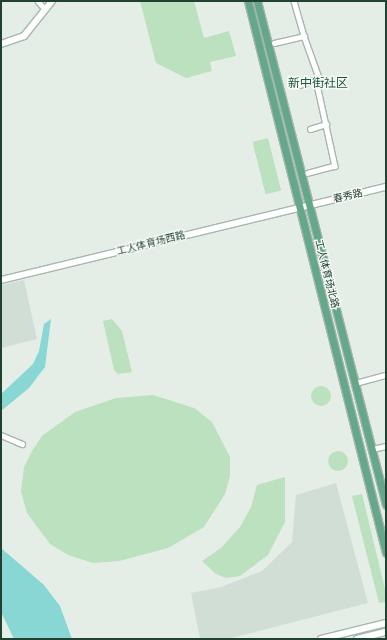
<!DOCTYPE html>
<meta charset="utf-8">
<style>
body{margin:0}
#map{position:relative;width:387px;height:640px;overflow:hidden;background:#e4eee7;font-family:"IBM Plex Sans","Noto Sans SC",sans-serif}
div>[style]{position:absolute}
.built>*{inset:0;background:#d1ded6}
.green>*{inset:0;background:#bbe1be;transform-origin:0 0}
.round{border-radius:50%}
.water>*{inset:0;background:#88d7d5}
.roads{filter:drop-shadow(1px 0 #a6b7ad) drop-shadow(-1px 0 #a6b7ad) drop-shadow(0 1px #a6b7ad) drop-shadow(0 -1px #a6b7ad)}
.street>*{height:4.5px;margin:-2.25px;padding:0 2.25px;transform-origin:2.25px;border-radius:2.25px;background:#fff}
.secondary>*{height:6px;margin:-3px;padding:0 3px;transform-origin:3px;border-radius:3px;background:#fff}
.primary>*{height:7px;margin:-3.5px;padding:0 3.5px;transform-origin:3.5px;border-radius:3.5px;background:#65a78a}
span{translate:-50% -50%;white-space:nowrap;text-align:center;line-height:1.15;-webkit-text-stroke:3px #f5faf6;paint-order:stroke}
.street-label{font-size:10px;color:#214233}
.quarter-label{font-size:12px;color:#1b563d}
.frame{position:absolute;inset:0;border:2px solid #214233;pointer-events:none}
</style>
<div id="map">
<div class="built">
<i style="clip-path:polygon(24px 280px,37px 339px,1px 348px,1px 285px)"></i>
<i style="clip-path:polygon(336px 483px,368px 603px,228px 639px,200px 639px,191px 593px,221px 587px,262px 571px,292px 542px,296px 495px)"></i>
</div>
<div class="green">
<i style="clip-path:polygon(140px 1px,194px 1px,204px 38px,229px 31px,236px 56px,210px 62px,212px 71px,186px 78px,156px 63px)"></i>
<i style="left:268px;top:138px;width:54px;height:16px;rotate:76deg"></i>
<i style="clip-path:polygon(112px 319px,122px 331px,132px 372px,118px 374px,114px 370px,103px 321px)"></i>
<i class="round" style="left:311px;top:386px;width:20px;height:20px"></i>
<i style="clip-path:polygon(153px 395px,194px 408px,212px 422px,230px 457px,230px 476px,225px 494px,204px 527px,168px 548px,119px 561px,93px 563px,68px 555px,50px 544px,27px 513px,21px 491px,24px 467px,32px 451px,42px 436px,75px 412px,116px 398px)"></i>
<i class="round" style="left:328px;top:451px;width:20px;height:20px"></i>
<i style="clip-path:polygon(285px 477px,285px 522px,268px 555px,240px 576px,226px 578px,216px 574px,202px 561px,221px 548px,240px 527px,251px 507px,257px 485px)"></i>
<i style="clip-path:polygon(362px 494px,386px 593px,386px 602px,379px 603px,352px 496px)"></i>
</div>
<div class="water">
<i style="clip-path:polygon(51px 319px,45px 367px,29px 388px,1px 411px,1px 394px,33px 364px,39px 351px,44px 324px)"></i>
<i style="clip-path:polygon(1px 548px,44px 585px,60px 606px,72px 639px,14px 639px,1px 612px)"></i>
</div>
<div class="roads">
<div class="street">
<i style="left:38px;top:1px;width:9px;rotate:49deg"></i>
<i style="left:294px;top:1px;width:36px;rotate:74deg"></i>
<i style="left:274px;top:43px;width:31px;rotate:-13deg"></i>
<i style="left:304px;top:36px;width:45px;rotate:70.3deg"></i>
<i style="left:319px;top:78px;width:11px;rotate:95deg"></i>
<i style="left:318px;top:89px;width:79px;rotate:77.6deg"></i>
<i style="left:335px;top:166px;width:28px;rotate:165deg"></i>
<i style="left:300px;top:85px;width:20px;rotate:-20deg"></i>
<i style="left:310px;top:129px;width:17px;rotate:-17deg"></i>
<i style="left:359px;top:382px;width:28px;rotate:-15deg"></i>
<i style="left:1px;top:435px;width:23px;rotate:23deg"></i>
<i style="left:372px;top:449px;width:14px;rotate:-12deg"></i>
</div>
<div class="secondary">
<i style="left:1px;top:44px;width:24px;rotate:-19deg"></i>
<i style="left:24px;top:36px;width:45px;rotate:-51.3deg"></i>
<i style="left:1px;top:280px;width:396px;rotate:-13.6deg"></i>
<i style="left:321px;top:639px;width:67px;rotate:-13.8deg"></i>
<i style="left:357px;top:639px;width:30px;rotate:-14deg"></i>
</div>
<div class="primary">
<i style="left:248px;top:1px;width:569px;rotate:75.96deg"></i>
<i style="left:257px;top:1px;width:520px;rotate:75.64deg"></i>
</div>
</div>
<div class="street-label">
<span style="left:348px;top:196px;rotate:-13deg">春秀路</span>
<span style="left:151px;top:243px;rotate:-14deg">工人体育场西路</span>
<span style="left:327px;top:274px;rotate:76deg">工人体育场北路</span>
</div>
<div class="quarter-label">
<span style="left:318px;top:83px">新中街社区</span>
</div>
<div class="frame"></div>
</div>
